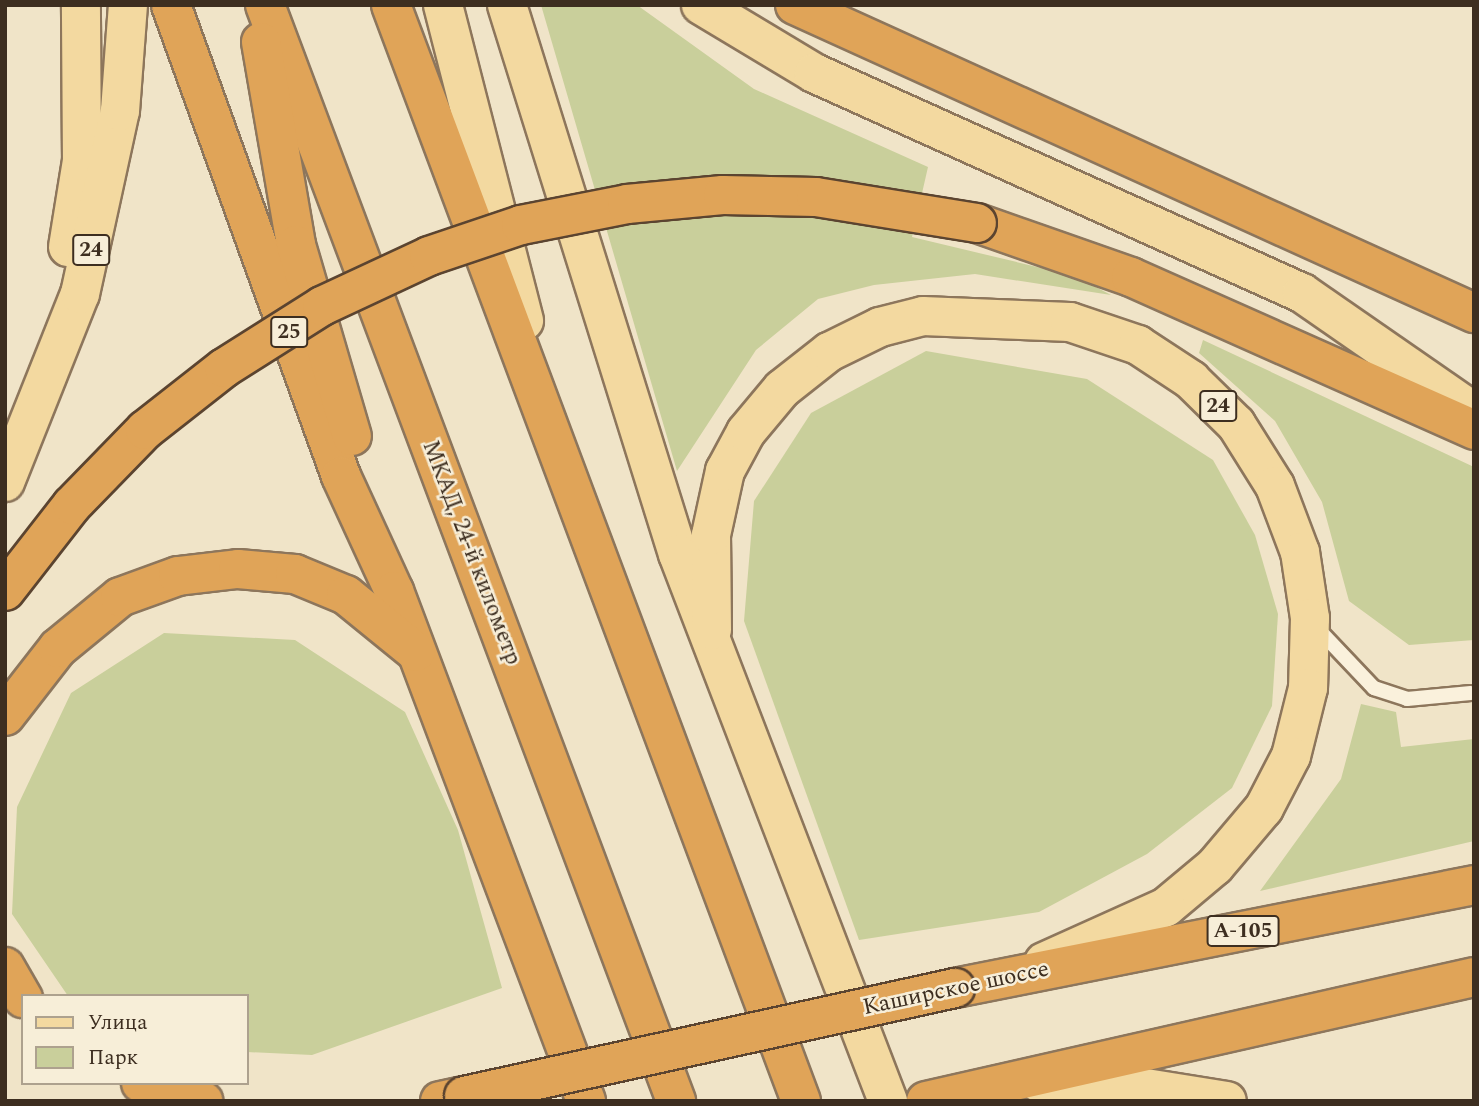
<!DOCTYPE html>
<meta charset="utf-8">
<style>
body{margin:0}
#map{position:relative;width:1479px;height:1106px;overflow:hidden;background:#f0e4c8;font-family:Spectral,serif}
div>[style]{position:absolute}
.green>*{inset:0;background:#c9cf9b}
.roads{filter:drop-shadow(2px 0 #8d765c) drop-shadow(-2px 0 #8d765c) drop-shadow(0 2px #8d765c) drop-shadow(0 -2px #8d765c)}
.lane>*{height:14px;margin:-7px;padding:0 7px;transform-origin:7px;border-radius:7px;background:#faf1dc}
.primary>*{height:38px;margin:-19px;padding:0 19px;transform-origin:19px;border-radius:19px;background:#f3d9a0}
.highway>*{height:38px;margin:-19px;padding:0 19px;transform-origin:19px;border-radius:19px;background:#e0a458}
.bridges{filter:drop-shadow(2px 0 #5b4430) drop-shadow(-2px 0 #5b4430) drop-shadow(0 2px #5b4430) drop-shadow(0 -2px #5b4430)}
.highway-bridge>*{height:38px;margin:-19px;padding:0 19px;transform-origin:19px;border-radius:19px;background:#e0a458}
span{translate:-50% -50%;white-space:nowrap;text-align:center;line-height:1.15;-webkit-text-stroke:5px #f7eed8;paint-order:stroke}
.shield-label span{padding:2px 5px;background:#f7eed8;border:2px solid;border-radius:5px;-webkit-text-stroke-width:0}
.shield-label{font-size:21px;color:#3d2e20;font-weight:700}
.street-label{font-size:23px;color:#3d2e20}
.frame{position:absolute;inset:0;border:7px solid #3d2e20;pointer-events:none}
.legend{position:absolute;left:21px;top:994px;width:228px;height:91px;box-sizing:border-box;background:#f7eed8;border:2px solid #ada18e;margin:0;padding:9px 12px;list-style:none;font-size:21px;color:#3d2e20}
.legend li{display:flex;align-items:center;gap:14px;height:35px}
.legend b{width:35px;border:2px solid #ada18e}
</style>
<div id="map">
<div class="green">
<i style="clip-path:polygon(541px 5px,637px 5px,754px 89px,928px 167px,912px 237px,1075px 276px,1111px 295px,975px 274px,874px 285px,818px 299px,756px 350px,677px 471px)"></i>
<i style="clip-path:polygon(1203px 340px,1474px 467px,1474px 640px,1409px 645px,1349px 601px,1322px 502px,1275px 421px,1199px 353px)"></i>
<i style="clip-path:polygon(926px 351px,1087px 379px,1213px 460px,1255px 535px,1278px 614px,1272px 706px,1232px 788px,1147px 854px,1039px 912px,859px 940px,744px 621px,754px 501px,811px 413px)"></i>
<i style="clip-path:polygon(164px 633px,295px 640px,405px 712px,458px 830px,502px 988px,312px 1055px,247px 1052px,247px 996px,68px 996px,12px 914px,17px 807px,71px 693px)"></i>
<i style="clip-path:polygon(1361px 704px,1396px 712px,1401px 747px,1474px 739px,1474px 841px,1260px 891px,1341px 779px)"></i>
</div>
<div class="roads">
<div class="lane">
<i style="left:1317px;top:628px;width:83px;rotate:46.5deg"></i>
<i style="left:1374px;top:688px;width:35px;rotate:18deg"></i>
<i style="left:1407px;top:699px;width:64px;rotate:-5.4deg"></i>
</div>
<div class="primary">
<i style="left:443px;top:5px;width:326px;rotate:75.6deg"></i>
<i style="left:507px;top:5px;width:575px;rotate:72.7deg"></i>
<i style="left:678px;top:554px;width:586px;rotate:69deg"></i>
<i style="left:701px;top:5px;width:132px;rotate:31deg"></i>
<i style="left:814px;top:73px;width:535px;rotate:24.27deg"></i>
<i style="left:1302px;top:293px;width:209px;rotate:34.7deg"></i>
<i style="left:68px;top:247px;width:87px;rotate:-80.8deg"></i>
<i style="left:82px;top:161px;width:156px;rotate:-90.4deg"></i>
<i style="left:5px;top:482px;width:202px;rotate:-68.3deg"></i>
<i style="left:80px;top:294px;width:187px;rotate:-77.7deg"></i>
<i style="left:120px;top:111px;width:106px;rotate:-85.7deg"></i>
<i style="left:712px;top:630px;width:95px;rotate:-90.6deg"></i>
<i style="left:711px;top:535px;width:66px;rotate:-77.7deg"></i>
<i style="left:725px;top:471px;width:44px;rotate:-61.7deg"></i>
<i style="left:746px;top:432px;width:56px;rotate:-50.1deg"></i>
<i style="left:782px;top:389px;width:60px;rotate:-38.2deg"></i>
<i style="left:829px;top:352px;width:57px;rotate:-26.1deg"></i>
<i style="left:880px;top:327px;width:44px;rotate:-14.3deg"></i>
<i style="left:923px;top:316px;width:147px;rotate:2.3deg"></i>
<i style="left:1070px;top:322px;width:72px;rotate:18.7deg"></i>
<i style="left:1138px;top:345px;width:64px;rotate:33.4deg"></i>
<i style="left:1191px;top:380px;width:63px;rotate:44.4deg"></i>
<i style="left:1236px;top:424px;width:73px;rotate:57.8deg"></i>
<i style="left:1275px;top:486px;width:71px;rotate:69.3deg"></i>
<i style="left:1300px;top:552px;width:67px;rotate:81.4deg"></i>
<i style="left:1310px;top:618px;width:70px;rotate:91.6deg"></i>
<i style="left:1308px;top:688px;width:70px;rotate:104deg"></i>
<i style="left:1291px;top:756px;width:59px;rotate:117.4deg"></i>
<i style="left:1264px;top:808px;width:76px;rotate:130.2deg"></i>
<i style="left:1215px;top:866px;width:64px;rotate:140.1deg"></i>
<i style="left:1166px;top:907px;width:134px;rotate:155.7deg"></i>
<i style="left:1038px;top:1082px;width:89px;rotate:1.9deg"></i>
<i style="left:1127px;top:1085px;width:101px;rotate:9.1deg"></i>
</div>
<div class="highway">
<i style="left:171px;top:5px;width:501px;rotate:70.15deg"></i>
<i style="left:341px;top:476px;width:127px;rotate:65.3deg"></i>
<i style="left:394px;top:591px;width:545px;rotate:69.37deg"></i>
<i style="left:265px;top:5px;width:1171px;rotate:69.44deg"></i>
<i style="left:391px;top:5px;width:1170px;rotate:69.49deg"></i>
<i style="left:795px;top:5px;width:746px;rotate:24.4deg"></i>
<i style="left:261px;top:42px;width:206px;rotate:80.2deg"></i>
<i style="left:296px;top:245px;width:199px;rotate:73.7deg"></i>
<i style="left:977px;top:223px;width:163px;rotate:19.3deg"></i>
<i style="left:1131px;top:277px;width:376px;rotate:24deg"></i>
<i style="left:5px;top:716px;width:86px;rotate:-52.1deg"></i>
<i style="left:58px;top:648px;width:80px;rotate:-39.4deg"></i>
<i style="left:120px;top:597px;width:62px;rotate:-19.9deg"></i>
<i style="left:178px;top:576px;width:60px;rotate:-6.7deg"></i>
<i style="left:238px;top:569px;width:57px;rotate:5deg"></i>
<i style="left:295px;top:574px;width:55px;rotate:22.4deg"></i>
<i style="left:346px;top:595px;width:90px;rotate:39.2deg"></i>
<i style="left:5px;top:967px;width:36px;rotate:60deg"></i>
<i style="left:955px;top:988px;width:529px;rotate:-11.22deg"></i>
<i style="left:141px;top:1083px;width:65px;rotate:16.2deg"></i>
<i style="left:440px;top:1101px;width:25px;rotate:-12deg"></i>
<i style="left:926px;top:1101px;width:562px;rotate:-12.75deg"></i>
</div>
</div>
<div class="bridges">
<div class="highway-bridge">
<i style="left:5px;top:591px;width:109px;rotate:-52.1deg"></i>
<i style="left:72px;top:505px;width:105px;rotate:-45.8deg"></i>
<i style="left:145px;top:430px;width:100px;rotate:-38.1deg"></i>
<i style="left:224px;top:368px;width:116px;rotate:-32.3deg"></i>
<i style="left:322px;top:306px;width:118px;rotate:-25deg"></i>
<i style="left:429px;top:256px;width:97px;rotate:-18.6deg"></i>
<i style="left:521px;top:225px;width:108px;rotate:-11.2deg"></i>
<i style="left:627px;top:204px;width:96px;rotate:-5.4deg"></i>
<i style="left:723px;top:195px;width:93px;rotate:1.2deg"></i>
<i style="left:816px;top:197px;width:163px;rotate:9.2deg"></i>
<i style="left:464px;top:1096px;width:503px;rotate:-12.41deg"></i>
</div>
</div>
<div class="shield-label">
<span style="left:91px;top:250px">24</span>
<span style="left:289px;top:332px">25</span>
<span style="left:1218px;top:406px">24</span>
<span style="left:1243px;top:931px">А-105</span>
</div>
<div class="street-label">
<span style="left:471px;top:553px;rotate:69deg">МКАД, 24-й километр</span>
<span style="left:956px;top:989px;rotate:-12deg">Каширское шоссе</span>
</div>
<div class="frame"></div>
<ul class="legend">
<li><b style="height:9px;background:#f3d9a0"></b>Улица</li>
<li><b style="height:19px;background:#c9cf9b"></b>Парк</li>
</ul>
</div>
